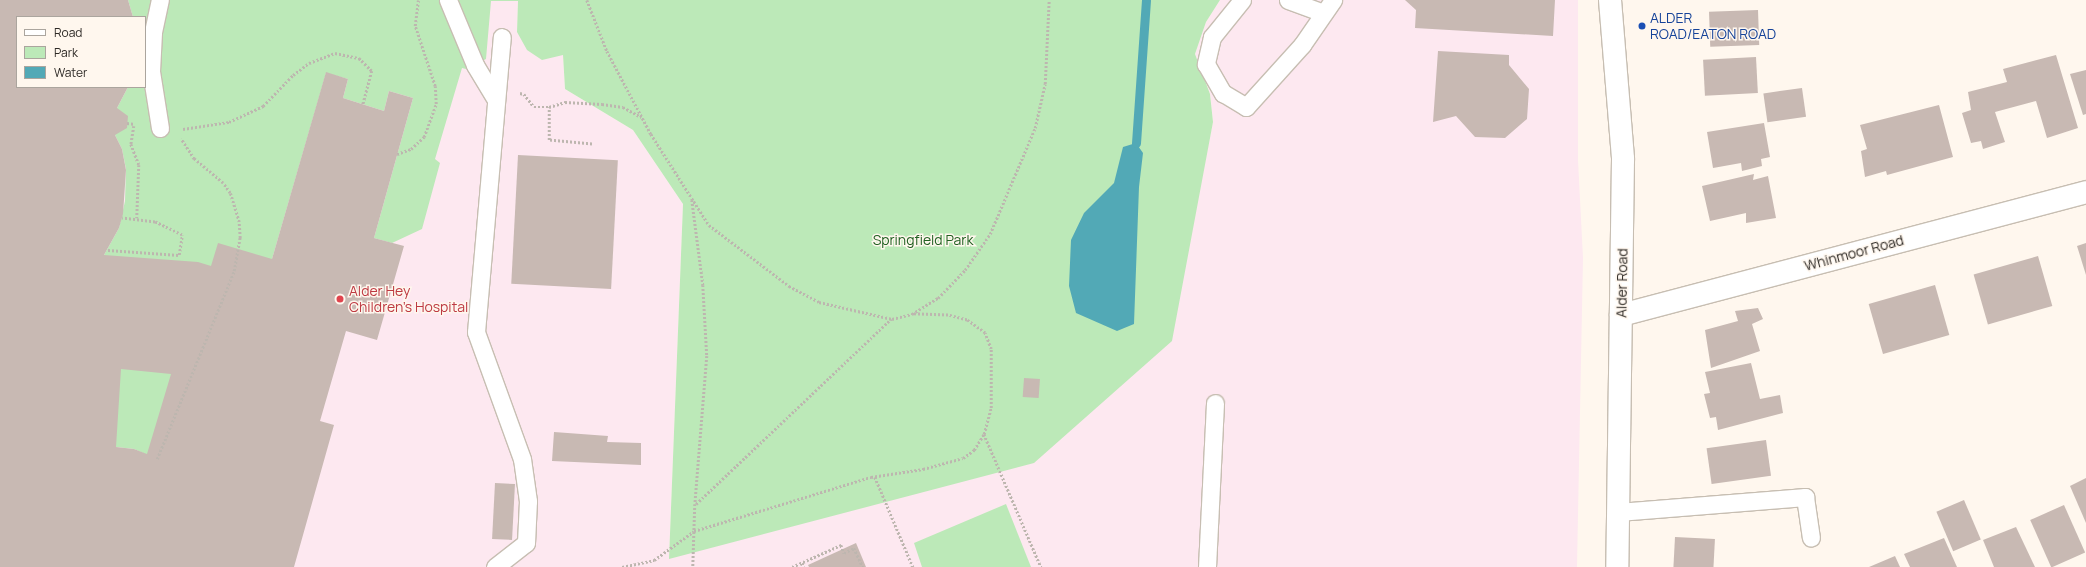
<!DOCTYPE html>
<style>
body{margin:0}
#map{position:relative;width:2086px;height:567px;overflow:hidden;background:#fff7ee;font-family:Manrope,sans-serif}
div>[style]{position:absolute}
.medical>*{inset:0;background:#fde8f0}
.green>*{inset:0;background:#bce9b8}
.water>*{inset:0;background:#52a9b6}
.stream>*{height:9px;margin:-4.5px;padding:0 4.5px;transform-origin:4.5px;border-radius:4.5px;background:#52a9b6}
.building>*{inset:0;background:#c8b9b3;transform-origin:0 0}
.path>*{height:2.5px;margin-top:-1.25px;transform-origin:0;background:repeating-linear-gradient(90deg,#bdb6af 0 2px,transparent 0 4px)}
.roads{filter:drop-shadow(1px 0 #c7beb2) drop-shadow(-1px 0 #c7beb2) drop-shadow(0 1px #c7beb2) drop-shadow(0 -1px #c7beb2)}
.service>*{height:17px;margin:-8.5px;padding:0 8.5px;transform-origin:8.5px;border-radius:8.5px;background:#fff}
.minor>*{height:22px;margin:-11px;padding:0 11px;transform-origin:11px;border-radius:11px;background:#fff}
.dots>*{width:11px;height:11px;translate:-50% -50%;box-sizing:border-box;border:2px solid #fff7ee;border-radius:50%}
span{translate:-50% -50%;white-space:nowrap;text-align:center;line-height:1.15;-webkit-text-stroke:3px #fff7ee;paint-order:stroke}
.transit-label{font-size:14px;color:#164399}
.left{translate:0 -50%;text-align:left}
.park-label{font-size:14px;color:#226122}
.street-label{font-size:14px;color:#2e2a26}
.health-label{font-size:14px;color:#be3a42}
.legend{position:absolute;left:16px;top:16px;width:130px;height:72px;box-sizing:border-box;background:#fff7ee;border:1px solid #aba59e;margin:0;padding:5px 7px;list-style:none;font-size:12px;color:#2e2a26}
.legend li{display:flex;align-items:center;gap:8px;height:20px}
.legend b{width:20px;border:1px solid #aba59e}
</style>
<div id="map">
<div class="medical">
<i style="clip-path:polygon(evenodd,0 0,518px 1px,517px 32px,563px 55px,565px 89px,633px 130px,683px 204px,669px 559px,1205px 161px,1213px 122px,1210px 94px,1195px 54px,1206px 22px,1220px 0,1578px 0,1578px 160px,1583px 258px,1577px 567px,0 567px,0 0,17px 17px,145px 17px,145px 87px,17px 87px,17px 17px)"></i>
</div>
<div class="green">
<i style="clip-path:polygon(128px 0,1220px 0,1206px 22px,1195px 54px,1210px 94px,1213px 122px,1172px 341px,1034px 463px,669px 559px,683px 204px,633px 130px,565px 89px,563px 55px,542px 60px,527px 50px,517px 32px,518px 1px,491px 1px,486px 59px,466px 69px,462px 68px,435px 159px,440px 163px,422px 229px,392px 243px,374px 238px,413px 98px,389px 91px,384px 111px,343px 98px,348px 79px,326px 73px,232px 397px,157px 459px,134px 449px,98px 445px,104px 255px,119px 228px,125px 201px,126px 169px,122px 149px,115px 135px,117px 108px,128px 87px,145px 87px,145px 17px,133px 17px)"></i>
<i style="clip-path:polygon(1006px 504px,1031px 567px,922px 567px,914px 543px)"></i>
</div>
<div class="water">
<i style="clip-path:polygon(1136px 143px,1143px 153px,1139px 187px,1134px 324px,1117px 331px,1076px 313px,1069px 286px,1071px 240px,1084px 213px,1114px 183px,1123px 147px)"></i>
</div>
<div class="stream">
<i style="left:1136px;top:143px;width:143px;rotate:-86deg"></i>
</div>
<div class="building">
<i style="clip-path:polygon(evenodd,0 0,128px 0,133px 17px,17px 17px,17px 87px,128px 87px,117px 108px,128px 116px,127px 128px,115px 135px,122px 149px,126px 170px,123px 214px,119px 228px,104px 255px,198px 262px,211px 266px,218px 243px,272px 259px,326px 72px,348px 79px,343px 98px,384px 111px,389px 91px,413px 98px,374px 238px,404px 246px,377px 340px,346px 331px,320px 421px,334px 425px,294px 567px,0 567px,0 0,121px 369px,171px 374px,147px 454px,134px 449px,116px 447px,121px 369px)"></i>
<i style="clip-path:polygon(1405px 0,1555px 0,1553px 36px,1415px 28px,1416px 10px)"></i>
<i style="left:1758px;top:10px;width:35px;height:49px;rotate:88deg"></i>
<i style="clip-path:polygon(1438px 51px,1509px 55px,1509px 65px,1529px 89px,1527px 119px,1505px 138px,1475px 137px,1456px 116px,1433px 122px)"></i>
<i style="clip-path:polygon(2056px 55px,2078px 128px,2047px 138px,2036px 101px,1995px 112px,2005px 142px,1983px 149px,1981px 141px,1971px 143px,1962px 113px,1971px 110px,1968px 92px,2007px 82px,2003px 69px)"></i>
<i style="left:1756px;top:57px;width:36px;height:53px;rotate:87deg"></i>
<i style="clip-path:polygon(2086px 70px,2086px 114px,2083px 115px,2070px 74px)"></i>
<i style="left:1802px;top:88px;width:29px;height:39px;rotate:82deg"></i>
<i style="clip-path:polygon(1939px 105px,1953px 157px,1887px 175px,1886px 171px,1865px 177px,1861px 151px,1867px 149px,1860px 125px)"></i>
<i style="clip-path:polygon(1764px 123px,1770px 157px,1761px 159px,1762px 166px,1742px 171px,1741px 163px,1713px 168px,1707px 132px)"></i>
<i style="left:518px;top:155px;width:100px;height:129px;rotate:3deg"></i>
<i style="clip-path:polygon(1754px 174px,1753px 180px,1768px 176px,1776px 218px,1746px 223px,1746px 213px,1710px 221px,1702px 186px)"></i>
<i style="clip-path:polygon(2086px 243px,2086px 275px,2077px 246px)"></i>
<i style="left:2038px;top:256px;width:52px;height:67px;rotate:74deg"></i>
<i style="left:1935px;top:285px;width:52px;height:69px;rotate:74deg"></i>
<i style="clip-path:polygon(1758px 308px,1763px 319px,1752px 324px,1760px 351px,1711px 368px,1705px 330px,1738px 321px,1735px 311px)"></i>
<i style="clip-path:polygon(1751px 363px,1760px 399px,1780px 395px,1783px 413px,1718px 430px,1716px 417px,1710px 418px,1704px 394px,1710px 393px,1705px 372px)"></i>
<i style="left:1024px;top:378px;width:16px;height:19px;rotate:4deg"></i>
<i style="clip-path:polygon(554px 432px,608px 436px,607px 442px,641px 443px,641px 465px,552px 461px)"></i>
<i style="left:1766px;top:440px;width:36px;height:60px;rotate:82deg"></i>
<i style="clip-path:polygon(2086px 478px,2086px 523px,2070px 486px)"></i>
<i style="left:495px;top:483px;width:20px;height:56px;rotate:3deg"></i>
<i style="left:1964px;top:500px;width:43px;height:30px;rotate:67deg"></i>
<i style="left:2064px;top:505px;width:52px;height:37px;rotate:66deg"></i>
<i style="clip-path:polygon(2016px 527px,2035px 567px,1994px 567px,1983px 540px)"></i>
<i style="left:1675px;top:537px;width:40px;height:30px;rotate:3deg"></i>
<i style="clip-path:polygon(1944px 538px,1957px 567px,1910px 567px,1904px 554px)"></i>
<i style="clip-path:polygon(856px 543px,866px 567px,809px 567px,808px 565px)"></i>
<i style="clip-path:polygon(1895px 556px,1900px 567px,1869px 567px)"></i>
</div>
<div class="path">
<i style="left:587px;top:0;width:55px;rotate:68.6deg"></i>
<i style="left:607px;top:51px;width:94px;rotate:62.1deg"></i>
<i style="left:651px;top:134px;width:108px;rotate:57.5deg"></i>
<i style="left:709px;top:225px;width:101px;rotate:37.3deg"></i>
<i style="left:789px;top:286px;width:34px;rotate:28deg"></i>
<i style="left:819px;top:302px;width:75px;rotate:13.1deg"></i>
<i style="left:892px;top:319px;width:21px;rotate:-14deg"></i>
<i style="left:912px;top:314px;width:31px;rotate:-32deg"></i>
<i style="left:938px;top:298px;width:39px;rotate:-46deg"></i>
<i style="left:965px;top:270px;width:44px;rotate:-55.2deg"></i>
<i style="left:990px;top:234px;width:115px;rotate:-67deg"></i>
<i style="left:1035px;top:128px;width:45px;rotate:-77.2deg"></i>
<i style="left:1045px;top:84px;width:84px;rotate:-87.3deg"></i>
<i style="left:520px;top:93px;width:4px;rotate:14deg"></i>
<i style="left:524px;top:94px;width:16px;rotate:52deg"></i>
<i style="left:534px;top:107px;width:15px"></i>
<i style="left:127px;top:123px;width:8px;rotate:7deg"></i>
<i style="left:134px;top:126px;width:18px;rotate:99deg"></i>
<i style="left:131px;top:144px;width:22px;rotate:69deg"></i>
<i style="left:139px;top:165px;width:53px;rotate:92.2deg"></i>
<i style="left:183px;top:129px;width:47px;rotate:-8.7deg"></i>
<i style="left:229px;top:122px;width:38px;rotate:-25deg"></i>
<i style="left:263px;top:106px;width:43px;rotate:-45.9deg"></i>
<i style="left:293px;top:75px;width:20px;rotate:-37deg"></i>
<i style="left:309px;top:63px;width:28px;rotate:-21deg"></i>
<i style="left:335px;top:53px;width:25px;rotate:12deg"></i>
<i style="left:359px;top:58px;width:18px;rotate:45deg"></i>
<i style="left:372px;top:71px;width:35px;rotate:105deg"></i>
<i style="left:592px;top:144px;width:43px;rotate:-174.7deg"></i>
<i style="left:549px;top:140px;width:33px;rotate:-90deg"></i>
<i style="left:549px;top:107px;width:17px;rotate:-17deg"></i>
<i style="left:565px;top:102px;width:37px;rotate:3deg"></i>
<i style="left:602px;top:104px;width:21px;rotate:8deg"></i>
<i style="left:623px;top:107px;width:21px;rotate:29deg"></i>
<i style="left:397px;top:154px;width:15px;rotate:-20deg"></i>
<i style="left:411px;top:149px;width:18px;rotate:-43deg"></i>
<i style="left:424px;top:137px;width:35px;rotate:-70deg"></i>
<i style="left:436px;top:104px;width:18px;rotate:-93deg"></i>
<i style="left:435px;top:86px;width:63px;rotate:-108.4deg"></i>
<i style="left:415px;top:26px;width:26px;rotate:-83deg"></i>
<i style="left:692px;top:200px;width:86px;rotate:82.6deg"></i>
<i style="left:703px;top:285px;width:71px;rotate:86.8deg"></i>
<i style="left:707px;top:356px;width:148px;rotate:94.6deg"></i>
<i style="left:695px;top:504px;width:63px;rotate:91.8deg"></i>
<i style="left:108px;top:250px;width:71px;rotate:4deg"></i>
<i style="left:179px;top:255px;width:20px;rotate:-81deg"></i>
<i style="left:182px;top:235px;width:30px;rotate:-154deg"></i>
<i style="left:155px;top:222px;width:33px;rotate:-173deg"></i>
<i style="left:984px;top:434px;width:145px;rotate:66.8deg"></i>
<i style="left:157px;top:459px;width:203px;rotate:-67.7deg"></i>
<i style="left:234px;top:271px;width:34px;rotate:-80deg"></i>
<i style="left:240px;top:238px;width:16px;rotate:-94deg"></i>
<i style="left:239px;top:222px;width:30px;rotate:-107deg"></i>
<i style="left:230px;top:193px;width:12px;rotate:-125deg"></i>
<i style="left:223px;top:183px;width:38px;rotate:-140deg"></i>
<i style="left:194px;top:159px;width:24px;rotate:-123deg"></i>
<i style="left:875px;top:477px;width:98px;rotate:67.1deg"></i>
<i style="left:696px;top:504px;width:269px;rotate:-43.5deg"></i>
<i style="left:802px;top:563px;width:4px;rotate:63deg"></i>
<i style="left:622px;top:567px;width:33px;rotate:-12deg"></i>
<i style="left:654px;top:560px;width:49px;rotate:-35.9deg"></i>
<i style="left:694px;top:531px;width:185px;rotate:-17deg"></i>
<i style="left:871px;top:477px;width:53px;rotate:-8.7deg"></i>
<i style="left:923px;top:469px;width:41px;rotate:-15.4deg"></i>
<i style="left:963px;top:458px;width:14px;rotate:-36deg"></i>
<i style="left:974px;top:450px;width:19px;rotate:-58deg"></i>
<i style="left:984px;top:434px;width:27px;rotate:-75deg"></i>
<i style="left:991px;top:408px;width:59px;rotate:-90deg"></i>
<i style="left:991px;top:349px;width:17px;rotate:-111deg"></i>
<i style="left:985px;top:333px;width:22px;rotate:-144deg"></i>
<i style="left:967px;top:320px;width:20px;rotate:-165deg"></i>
<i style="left:948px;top:315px;width:36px;rotate:-178deg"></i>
<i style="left:792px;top:567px;width:54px;rotate:-24.2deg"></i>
<i style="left:841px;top:545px;width:9px;rotate:69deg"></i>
<i style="left:844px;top:553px;width:11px;rotate:-27deg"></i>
<i style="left:854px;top:548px;width:21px;rotate:65deg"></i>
</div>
<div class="roads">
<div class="service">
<i style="left:448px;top:0;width:70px;rotate:67.4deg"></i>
<i style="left:475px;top:65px;width:39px;rotate:59deg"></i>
<i style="left:1242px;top:0;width:48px;rotate:129deg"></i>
<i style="left:1212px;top:37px;width:28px;rotate:103deg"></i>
<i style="left:1206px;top:64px;width:34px;rotate:60deg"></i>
<i style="left:1223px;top:93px;width:27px;rotate:31deg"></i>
<i style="left:1246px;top:107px;width:84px;rotate:-47.9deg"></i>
<i style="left:1302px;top:45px;width:55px;rotate:-55.4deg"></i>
<i style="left:1288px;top:0;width:37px;rotate:20deg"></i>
<i style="left:160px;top:128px;width:58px;rotate:-99deg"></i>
<i style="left:151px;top:71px;width:39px;rotate:-87deg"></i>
<i style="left:153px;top:32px;width:33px;rotate:-78deg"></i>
<i style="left:1618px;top:512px;width:188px;rotate:-4.6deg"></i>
<i style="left:1805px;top:497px;width:41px;rotate:81.7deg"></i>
<i style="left:495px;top:567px;width:39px;rotate:-38deg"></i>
<i style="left:526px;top:543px;width:42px;rotate:-87.3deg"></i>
<i style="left:528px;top:501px;width:42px;rotate:-98.1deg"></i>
<i style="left:522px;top:459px;width:135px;rotate:-109.9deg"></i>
<i style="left:476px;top:332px;width:296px;rotate:-85deg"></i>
<i style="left:1207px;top:567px;width:164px;rotate:-87.2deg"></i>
</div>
<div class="minor">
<i style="left:1610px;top:0;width:160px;rotate:85.3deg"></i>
<i style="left:1623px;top:159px;width:408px;rotate:90.8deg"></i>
<i style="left:1621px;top:315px;width:481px;rotate:-14.8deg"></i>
</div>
</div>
<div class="dots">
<i style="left:1642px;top:26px;background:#1a4fb4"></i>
<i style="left:340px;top:299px;background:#e0444e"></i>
</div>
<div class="transit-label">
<span class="left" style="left:1650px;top:26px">ALDER<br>ROAD/EATON ROAD</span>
</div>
<div class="park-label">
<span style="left:923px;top:240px">Springfield Park</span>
</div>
<div class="street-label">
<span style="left:1854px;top:253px;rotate:-15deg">Whinmoor Road</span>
<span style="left:1622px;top:283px;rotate:-89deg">Alder Road</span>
</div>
<div class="health-label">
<span class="left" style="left:349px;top:299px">Alder Hey<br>Children's Hospital</span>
</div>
<ul class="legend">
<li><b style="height:5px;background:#fff"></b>Road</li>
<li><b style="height:11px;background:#bce9b8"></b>Park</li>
<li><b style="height:11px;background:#52a9b6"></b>Water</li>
</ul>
</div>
